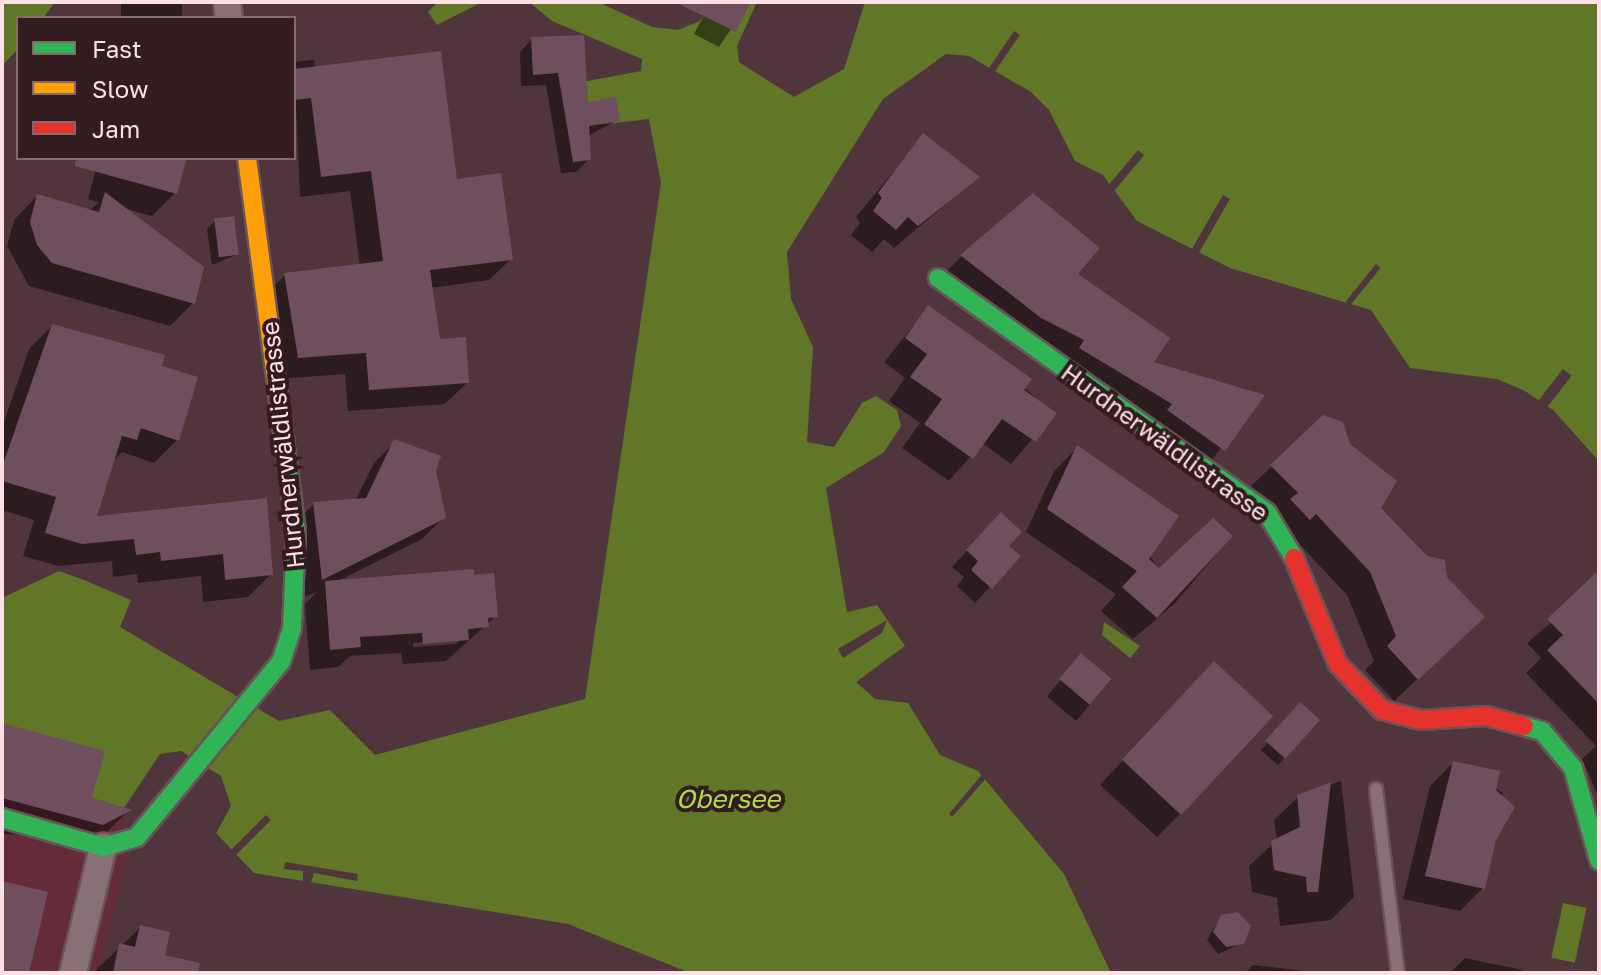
<!DOCTYPE html>
<meta charset="utf-8">
<style>
body{margin:0}
#map{position:relative;width:1601px;height:975px;overflow:hidden;background:#51353c;font-family:"Golos Text",sans-serif}
div>[style]{position:absolute}
.built>*{inset:0;background:#642c3b}
.water>*{inset:0;background:#607727;transform-origin:0 0}
.pier>*{inset:0;background:#51353c;transform-origin:0 0}
.shadow>*{inset:0;background:#0007;transform-origin:0 0}
.building>*{inset:0;background:#6f4f5e;transform-origin:0 0}
.roads{filter:drop-shadow(2px 0 #6a5358) drop-shadow(-2px 0 #6a5358) drop-shadow(0 2px #6a5358) drop-shadow(0 -2px #6a5358)}
.lane>*{height:12px;margin:-6px;padding:0 6px;transform-origin:6px;border-radius:6px;background:#897076}
.street>*{height:26px;margin:-13px;padding:0 13px;transform-origin:13px;border-radius:13px;background:#897076}
.fast>*{height:18px;margin:-9px;padding:0 9px;transform-origin:9px;border-radius:9px;background:#30b455}
.slow>*{height:18px;margin:-9px;padding:0 9px;transform-origin:9px;border-radius:9px;background:#ff9f0a}
.jam>*{height:18px;margin:-9px;padding:0 9px;transform-origin:9px;border-radius:9px;background:#e5322d}
span{translate:-50% -50%;white-space:nowrap;text-align:center;line-height:1.15;-webkit-text-stroke:8px #331b20;paint-order:stroke}
.street-label{font-size:24px;color:#fde1e6}
.water-label{font-size:26px;color:#acdb49;font-style:italic}
.frame{position:absolute;inset:0;border:4px solid #fde1e6;pointer-events:none}
.legend{position:absolute;left:16px;top:16px;width:280px;height:144px;box-sizing:border-box;background:#331b20;border:2px solid #846a6f;margin:0;padding:10px 14px;list-style:none;font-size:24px;color:#fde1e6}
.legend li{display:flex;align-items:center;gap:16px;height:40px}
.legend b{width:40px;border:2px solid #846a6f}
</style>
<div id="map">
<div class="built">
<i style="clip-path:polygon(2px 723px,92px 797px,124px 808px,126px 862px,98px 973px,2px 973px)"></i>
</div>
<div class="water">
<i style="clip-path:polygon(2px 2px,55px 2px,43px 18px,18px 18px,18px 49px,2px 66px)"></i>
<i style="clip-path:polygon(438px 2px,482px 2px,437px 25px,428px 12px)"></i>
<i style="clip-path:polygon(529px 2px,598px 2px,652px 27px,678px 30px,700px 21px,711px 2px,757px 2px,737px 46px,739px 62px,794px 97px,844px 69px,865px 2px,1599px 2px,1599px 461px,1553px 410px,1525px 391px,1497px 379px,1410px 368px,1371px 310px,1230px 268px,1137px 221px,1103px 175px,1075px 161px,1049px 110px,1031px 92px,969px 56px,946px 54px,883px 99px,787px 252px,791px 299px,813px 347px,807px 442px,834px 447px,862px 403px,876px 396px,897px 410px,901px 426px,884px 452px,826px 488px,847px 612px,877px 605px,905px 646px,856px 682px,875px 699px,908px 703px,940px 755px,978px 771px,1064px 874px,1111px 973px,690px 973px,568px 924px,254px 873px,216px 833px,231px 806px,221px 776px,181px 751px,160px 754px,124px 808px,92px 798px,2px 723px,2px 598px,59px 571px,84px 580px,131px 600px,120px 627px,279px 721px,330px 710px,375px 755px,585px 699px,661px 183px,649px 119px,571px 128px,566px 85px,641px 71px,642px 59px,552px 21px)"></i>
<i style="clip-path:polygon(1104px 622px,1140px 646px,1130px 658px,1102px 635px)"></i>
<i style="left:1563px;top:903px;width:24px;height:56px;rotate:12deg"></i>
</div>
<div class="pier">
<i style="left:1014px;top:31px;width:7px;height:50px;rotate:34deg"></i>
<i style="left:1138px;top:150px;width:8px;height:48px;rotate:40deg"></i>
<i style="left:1223px;top:195px;width:8px;height:62px;rotate:30deg"></i>
<i style="left:1376px;top:264px;width:6px;height:48px;rotate:39deg"></i>
<i style="left:1563px;top:369px;width:11px;height:44px;rotate:38deg"></i>
<i style="clip-path:polygon(887px 620px,882px 633px,843px 658px,838px 649px)"></i>
<i style="clip-path:polygon(984px 772px,988px 776px,952px 817px,949px 814px)"></i>
<i style="left:266px;top:815px;width:7px;height:53px;rotate:45deg"></i>
<i style="clip-path:polygon(285px 862px,358px 874px,357px 881px,314px 873px,310px 886px,303px 885px,303px 871px,284px 869px)"></i>
</div>
<div class="shadow">
<i style="left:121px;top:2px;width:61px;height:16px"></i>
<i style="clip-path:polygon(711px 2px,749px 2px,719px 47px,694px 34px)"></i>
<i style="clip-path:polygon(532px 39px,586px 104px,618px 120px,587px 136px,589px 159px,576px 172px,561px 173px,546px 85px,521px 86px,520px 52px)"></i>
<i style="clip-path:polygon(314px 60px,315px 69px,455px 181px,511px 259px,489px 280px,430px 288px,438px 341px,467px 383px,445px 404px,348px 411px,345px 374px,278px 379px,264px 296px,285px 275px,360px 266px,350px 191px,300px 197px,294px 62px)"></i>
<i style="clip-path:polygon(923px 136px,977px 178px,894px 248px,884px 239px,872px 252px,851px 235px,860px 223px,856px 217px)"></i>
<i style="clip-path:polygon(99px 158px,186px 158px,175px 193px,152px 216px,123px 208px,193px 303px,170px 326px,29px 286px,7px 246px,14px 220px,37px 196px,89px 211px,99px 202px,88px 199px)"></i>
<i style="clip-path:polygon(215px 221px,236px 255px,212px 265px,207px 229px)"></i>
<i style="clip-path:polygon(962px 256px,1075px 275px,1150px 363px,1262px 396px,1202px 472px,941px 277px)"></i>
<i style="clip-path:polygon(928px 308px,1054px 413px,1011px 464px,982px 443px,949px 481px,902px 448px,920px 423px,889px 401px,905px 378px,884px 362px)"></i>
<i style="clip-path:polygon(52px 326px,159px 367px,177px 440px,154px 463px,122px 452px,111px 463px,94px 518px,265px 500px,271px 574px,248px 597px,203px 602px,201px 576px,138px 583px,137px 574px,113px 577px,112px 561px,58px 566px,23px 556px,34px 520px,2px 510px,2px 428px,29px 349px)"></i>
<i style="clip-path:polygon(1324px 417px,1348px 445px,1379px 508px,1426px 557px,1459px 640px,1394px 701px,1365px 670px,1374px 661px,1347px 595px,1248px 489px)"></i>
<i style="clip-path:polygon(evenodd,395px 442px,434px 471px,444px 517px,422px 539px,334px 583px,496px 616px,446px 661px,403px 664px,401px 653px,350px 656px,338px 667px,310px 670px,305px 604px,317px 592px,302px 598px,293px 525px,314px 504px,355px 501px,374px 463px,395px 442px,461px 639px,456px 644px,413px 647px,413px 643px,461px 639px)"></i>
<i style="clip-path:polygon(1077px 448px,1160px 571px,1231px 537px,1175px 603px,1133px 639px,1101px 611px,1116px 594px,1026px 532px,1054px 471px)"></i>
<i style="clip-path:polygon(985px 531px,1007px 546px,990px 587px,975px 603px,957px 586px,964px 577px,952px 567px)"></i>
<i style="clip-path:polygon(1599px 582px,1599px 798px,1582px 759px,1596px 746px,1526px 673px,1541px 658px,1527px 643px)"></i>
<i style="left:1081px;top:656px;width:38px;height:53px;rotate:40deg"></i>
<i style="clip-path:polygon(1191px 687px,1180px 814px,1157px 837px,1100px 785px)"></i>
<i style="left:1300px;top:705px;width:23px;height:60px;rotate:41deg"></i>
<i style="clip-path:polygon(2px 725px,89px 799px,128px 811px,100px 839px,2px 834px)"></i>
<i style="clip-path:polygon(1453px 763px,1503px 793px,1483px 888px,1460px 911px,1403px 899px,1430px 786px)"></i>
<i style="clip-path:polygon(1341px 781px,1354px 897px,1331px 920px,1280px 926px,1277px 898px,1252px 892px,1249px 866px,1277px 840px,1274px 820px,1298px 797px)"></i>
<i style="clip-path:polygon(1221px 917px,1242px 943px,1218px 954px,1207px 940px)"></i>
<i style="clip-path:polygon(141px 927px,174px 973px,96px 973px,97px 969px)"></i>
<i style="clip-path:polygon(1465px 958px,1522px 970px,1521px 973px,1450px 973px)"></i>
<i style="clip-path:polygon(1253px 965px,1323px 973px,1245px 973px)"></i>
</div>
<div class="building">
<i style="clip-path:polygon(675px 2px,751px 2px,736px 32px)"></i>
<i style="clip-path:polygon(584px 35px,588px 102px,616px 97px,620px 121px,589px 126px,591px 160px,573px 162px,558px 73px,533px 75px,531px 37px)"></i>
<i style="clip-path:polygon(441px 51px,457px 179px,501px 173px,513px 260px,430px 270px,440px 339px,466px 337px,469px 383px,369px 390px,366px 353px,298px 358px,284px 273px,383px 261px,371px 171px,321px 177px,311px 98px,294px 100px,294px 69px)"></i>
<i style="clip-path:polygon(923px 133px,980px 177px,918px 226px,908px 217px,896px 230px,873px 211px,882px 198px,878px 193px)"></i>
<i style="clip-path:polygon(76px 158px,187px 158px,177px 194px,75px 166px)"></i>
<i style="clip-path:polygon(105px 192px,204px 267px,195px 304px,52px 263px,37px 245px,30px 222px,37px 194px,99px 212px)"></i>
<i style="clip-path:polygon(1033px 193px,1100px 248px,1078px 274px,1170px 338px,1154px 362px,1265px 395px,1225px 451px,1167px 410px,1172px 404px,1079px 348px,1084px 340px,1041px 318px,960px 255px)"></i>
<i style="left:234px;top:216px;width:39px;height:20px;rotate:83deg"></i>
<i style="clip-path:polygon(928px 305px,1032px 379px,1024px 390px,1057px 413px,1036px 442px,1002px 419px,973px 459px,924px 424px,942px 399px,910px 377px,927px 354px,905px 338px)"></i>
<i style="clip-path:polygon(52px 324px,165px 355px,162px 366px,198px 377px,179px 441px,141px 428px,137px 440px,122px 436px,97px 516px,267px 498px,273px 575px,225px 580px,223px 554px,161px 561px,160px 552px,136px 555px,134px 539px,82px 544px,45px 533px,56px 497px,2px 481px,2px 467px)"></i>
<i style="clip-path:polygon(1323px 415px,1343px 422px,1350px 444px,1397px 481px,1381px 508px,1427px 556px,1445px 560px,1447px 577px,1485px 617px,1418px 680px,1387px 646px,1396px 636px,1370px 572px,1316px 514px,1310px 520px,1290px 499px,1298px 493px,1270px 465px)"></i>
<i style="clip-path:polygon(394px 439px,441px 456px,436px 471px,446px 518px,322px 580px,313px 502px,366px 498px)"></i>
<i style="clip-path:polygon(1077px 445px,1179px 516px,1149px 559px,1159px 568px,1213px 518px,1233px 536px,1157px 618px,1122px 587px,1137px 571px,1047px 509px)"></i>
<i style="clip-path:polygon(1001px 512px,1022px 532px,1009px 546px,1021px 556px,992px 589px,971px 570px,978px 561px,966px 550px)"></i>
<i style="clip-path:polygon(474px 569px,474px 575px,494px 573px,498px 617px,488px 618px,489px 627px,468px 629px,469px 640px,423px 644px,422px 633px,360px 637px,361px 647px,330px 650px,325px 581px)"></i>
<i style="clip-path:polygon(1599px 570px,1599px 704px,1547px 650px,1563px 635px,1547px 619px)"></i>
<i style="left:1081px;top:653px;width:40px;height:34px;rotate:40deg"></i>
<i style="left:1214px;top:661px;width:81px;height:135px;rotate:43deg"></i>
<i style="left:1300px;top:702px;width:27px;height:52px;rotate:42deg"></i>
<i style="clip-path:polygon(2px 723px,105px 751px,92px 798px,132px 810px,103px 825px,2px 798px)"></i>
<i style="clip-path:polygon(1453px 761px,1500px 771px,1496px 790px,1515px 807px,1496px 840px,1485px 889px,1425px 876px)"></i>
<i style="clip-path:polygon(1331px 782px,1318px 892px,1307px 892px,1306px 877px,1274px 870px,1271px 841px,1300px 827px,1297px 795px)"></i>
<i style="clip-path:polygon(2px 881px,48px 892px,29px 973px,2px 973px)"></i>
<i style="clip-path:polygon(1238px 912px,1251px 926px,1244px 944px,1226px 947px,1213px 932px,1221px 915px)"></i>
<i style="clip-path:polygon(140px 925px,170px 932px,165px 955px,200px 963px,198px 973px,113px 973px,119px 943px,135px 947px)"></i>
</div>
<div class="roads">
<div class="lane">
<i style="left:1376px;top:789px;width:185px;rotate:83.2deg"></i>
</div>
<div class="street">
<i style="left:227px;top:2px;width:16px;rotate:83deg"></i>
<i style="left:73px;top:973px;width:130px;rotate:-76.6deg"></i>
</div>
<div class="fast">
<i style="left:938px;top:278px;width:404px;rotate:35.5deg"></i>
<i style="left:1267px;top:513px;width:52px;rotate:59deg"></i>
<i style="left:1524px;top:726px;width:19px;rotate:16deg"></i>
<i style="left:1542px;top:731px;width:48px;rotate:50deg"></i>
<i style="left:1573px;top:768px;width:96px;rotate:74.2deg"></i>
<i style="left:2px;top:818px;width:105px;rotate:16deg"></i>
<i style="left:103px;top:847px;width:35px;rotate:-16deg"></i>
<i style="left:137px;top:837px;width:227px;rotate:-50.6deg"></i>
<i style="left:281px;top:662px;width:36px;rotate:-72deg"></i>
<i style="left:292px;top:628px;width:97px;rotate:-87.6deg"></i>
<i style="left:296px;top:531px;width:79px;rotate:-97.3deg"></i>
</div>
<div class="slow">
<i style="left:247px;top:158px;width:298px;rotate:82.5deg"></i>
</div>
<div class="jam">
<i style="left:1294px;top:558px;width:115px;rotate:67.5deg"></i>
<i style="left:1338px;top:664px;width:64px;rotate:46.3deg"></i>
<i style="left:1382px;top:710px;width:40px;rotate:14.4deg"></i>
<i style="left:1421px;top:720px;width:65px;rotate:-3.5deg"></i>
<i style="left:1486px;top:716px;width:39px;rotate:15deg"></i>
</div>
</div>
<div class="street-label">
<span style="left:1165px;top:442px;rotate:36deg">Hurdnerwäldlistrasse</span>
<span style="left:282px;top:445px;rotate:-96deg">Hurdnerwäldlistrasse</span>
</div>
<div class="water-label">
<span style="left:728px;top:799px">Obersee</span>
</div>
<div class="frame"></div>
<ul class="legend">
<li><b style="height:10px;background:#30b455"></b>Fast</li>
<li><b style="height:10px;background:#ff9f0a"></b>Slow</li>
<li><b style="height:10px;background:#e5322d"></b>Jam</li>
</ul>
</div>
